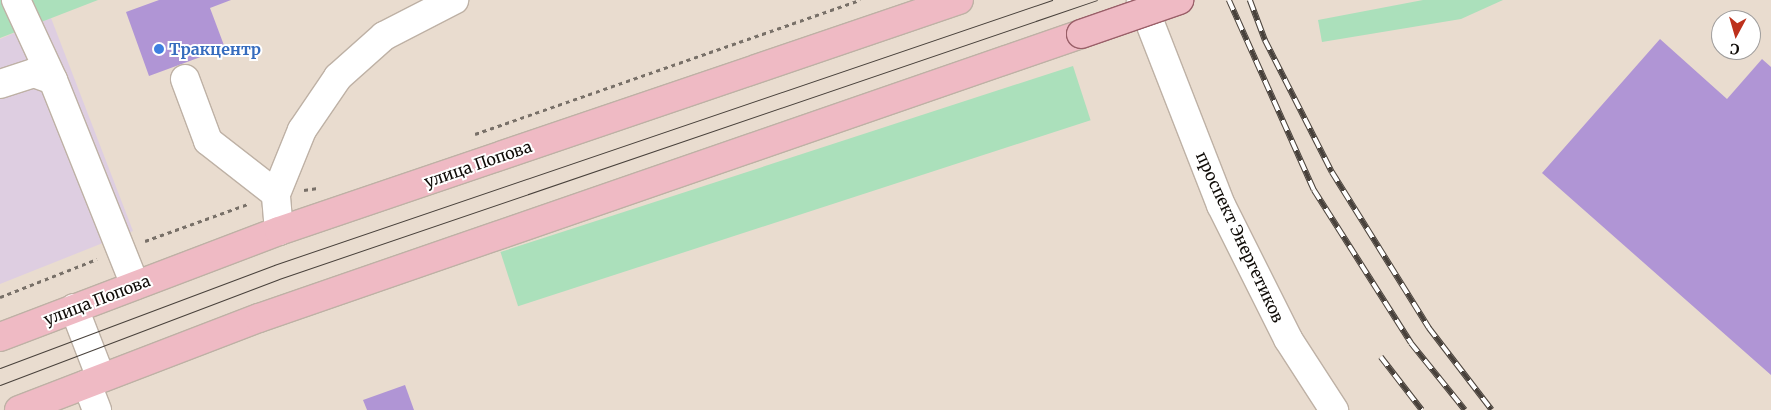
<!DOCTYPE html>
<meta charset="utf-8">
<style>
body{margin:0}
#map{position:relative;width:1771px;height:410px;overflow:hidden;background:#e9dccf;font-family:Merriweather,serif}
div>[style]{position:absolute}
.commercial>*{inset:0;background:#decee1}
.green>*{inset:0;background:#abe0bb;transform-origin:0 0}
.building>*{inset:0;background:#b095d5}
.path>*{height:3px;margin-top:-1.5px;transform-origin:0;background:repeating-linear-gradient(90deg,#787068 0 4px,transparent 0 8px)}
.roads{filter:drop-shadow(1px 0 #beb1a5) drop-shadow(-1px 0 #beb1a5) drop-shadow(0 1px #beb1a5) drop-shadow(0 -1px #beb1a5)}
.minor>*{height:28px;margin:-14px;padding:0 14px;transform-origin:14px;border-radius:14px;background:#fff}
.major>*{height:28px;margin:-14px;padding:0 14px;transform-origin:14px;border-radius:14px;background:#efbac4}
.tram>*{height:1px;margin:-0.5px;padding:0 0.5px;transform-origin:0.5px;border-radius:0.5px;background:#48413b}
.rail>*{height:5.5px;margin-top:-2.75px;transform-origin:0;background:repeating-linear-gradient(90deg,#fff 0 11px,#48413b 0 22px);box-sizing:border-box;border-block:1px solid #48413b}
.bridges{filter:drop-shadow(1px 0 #995f68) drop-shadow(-1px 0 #995f68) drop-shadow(0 1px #995f68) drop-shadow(0 -1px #995f68)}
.major-bridge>*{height:28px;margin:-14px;padding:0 14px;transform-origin:14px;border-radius:14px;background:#efbac4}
.dots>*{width:14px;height:14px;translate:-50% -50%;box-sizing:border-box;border:2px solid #fff;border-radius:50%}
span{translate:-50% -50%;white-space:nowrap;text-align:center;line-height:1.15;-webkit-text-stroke:4px #fff;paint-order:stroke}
.shop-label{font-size:16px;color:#366cbe;font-weight:700}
.left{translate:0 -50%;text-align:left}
.street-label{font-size:16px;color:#0f0b07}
.north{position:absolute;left:1711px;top:10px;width:50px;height:50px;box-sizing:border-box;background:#fff;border:1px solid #9f9d9c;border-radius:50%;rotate:186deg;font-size:14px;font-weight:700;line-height:20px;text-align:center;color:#0f0b07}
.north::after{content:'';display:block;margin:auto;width:18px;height:22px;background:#bd311c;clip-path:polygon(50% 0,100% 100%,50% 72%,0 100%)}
</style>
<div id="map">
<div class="commercial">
<i style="clip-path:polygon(51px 18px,133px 231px,0 284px,0 39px)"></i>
</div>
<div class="green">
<i style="clip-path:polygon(0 0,98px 0,0 38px)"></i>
<i style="clip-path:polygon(1423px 0,1503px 0,1461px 19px,1322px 42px,1318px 20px)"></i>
<i style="left:1073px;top:66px;width:57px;height:602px;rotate:72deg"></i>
</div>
<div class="building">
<i style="clip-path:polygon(159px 0,231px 0,210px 8px,225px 48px,149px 76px,126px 12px)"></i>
<i style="clip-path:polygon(1660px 39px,1727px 99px,1762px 59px,1771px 67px,1771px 375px,1542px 173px)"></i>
<i style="clip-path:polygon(405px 385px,414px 410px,367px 410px,363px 400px)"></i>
</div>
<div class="path">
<i style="left:475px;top:134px;width:408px;rotate:-19.2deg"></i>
<i style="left:304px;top:190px;width:14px;rotate:-8deg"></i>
<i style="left:145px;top:241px;width:109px;rotate:-19.8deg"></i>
<i style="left:0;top:297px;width:104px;rotate:-21.4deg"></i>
</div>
<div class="roads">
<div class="minor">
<i style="left:16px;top:0;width:88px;rotate:65.2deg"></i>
<i style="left:1141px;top:0;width:220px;rotate:68.7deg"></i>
<i style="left:1221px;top:205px;width:150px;rotate:63.4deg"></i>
<i style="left:1288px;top:339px;width:85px;rotate:57.1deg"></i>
<i style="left:185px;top:79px;width:66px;rotate:69.6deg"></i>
<i style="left:208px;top:141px;width:86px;rotate:37.9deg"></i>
<i style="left:0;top:84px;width:36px;rotate:-18deg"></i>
<i style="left:34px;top:73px;width:20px;rotate:20deg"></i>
<i style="left:53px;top:80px;width:221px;rotate:68.2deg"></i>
<i style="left:279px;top:231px;width:37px;rotate:-95deg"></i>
<i style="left:276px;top:194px;width:69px;rotate:-67.9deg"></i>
<i style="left:302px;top:130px;width:64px;rotate:-55.8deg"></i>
<i style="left:338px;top:77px;width:62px;rotate:-41.7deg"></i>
<i style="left:384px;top:36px;width:79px;rotate:-27.2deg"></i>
<i style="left:74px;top:308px;width:75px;rotate:68.9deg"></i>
<i style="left:87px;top:384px;width:28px;rotate:69deg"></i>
</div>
<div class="major">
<i style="left:0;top:337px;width:298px;rotate:-20.8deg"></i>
<i style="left:279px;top:231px;width:718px;rotate:-18.76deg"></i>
<i style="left:19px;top:410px;width:257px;rotate:-21deg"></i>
<i style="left:259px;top:318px;width:870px;rotate:-19.06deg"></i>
</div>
</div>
<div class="tram">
<i style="left:0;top:368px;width:293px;rotate:-20.6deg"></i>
<i style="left:274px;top:265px;width:822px;rotate:-18.81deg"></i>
<i style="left:0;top:385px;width:298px;rotate:-20.8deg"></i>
<i style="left:279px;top:279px;width:864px;rotate:-18.83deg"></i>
</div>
<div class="rail">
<i style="left:1229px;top:0;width:208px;rotate:65.9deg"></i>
<i style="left:1314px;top:190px;width:181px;rotate:57.6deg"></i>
<i style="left:1411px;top:343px;width:86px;rotate:51.1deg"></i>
<i style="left:1250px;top:0;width:43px;rotate:69.4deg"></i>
<i style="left:1265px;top:40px;width:148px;rotate:63.1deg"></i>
<i style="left:1332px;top:172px;width:184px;rotate:58.1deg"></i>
<i style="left:1429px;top:328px;width:103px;rotate:52.5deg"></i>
<i style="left:1381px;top:357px;width:67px;rotate:52.3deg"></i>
</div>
<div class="bridges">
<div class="major-bridge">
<i style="left:1081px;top:34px;width:104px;rotate:-19.1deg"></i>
</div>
</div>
<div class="dots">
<i style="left:159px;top:49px;background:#3f7fe0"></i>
</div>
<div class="shop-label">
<span class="left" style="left:169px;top:49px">Тракцентр</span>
</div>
<div class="street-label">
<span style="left:478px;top:164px;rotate:-19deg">улица Попова</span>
<span style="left:1240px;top:237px;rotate:65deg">проспект Энергетиков</span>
<span style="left:97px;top:300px;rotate:-21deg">улица Попова</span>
</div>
<div class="north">С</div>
</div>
